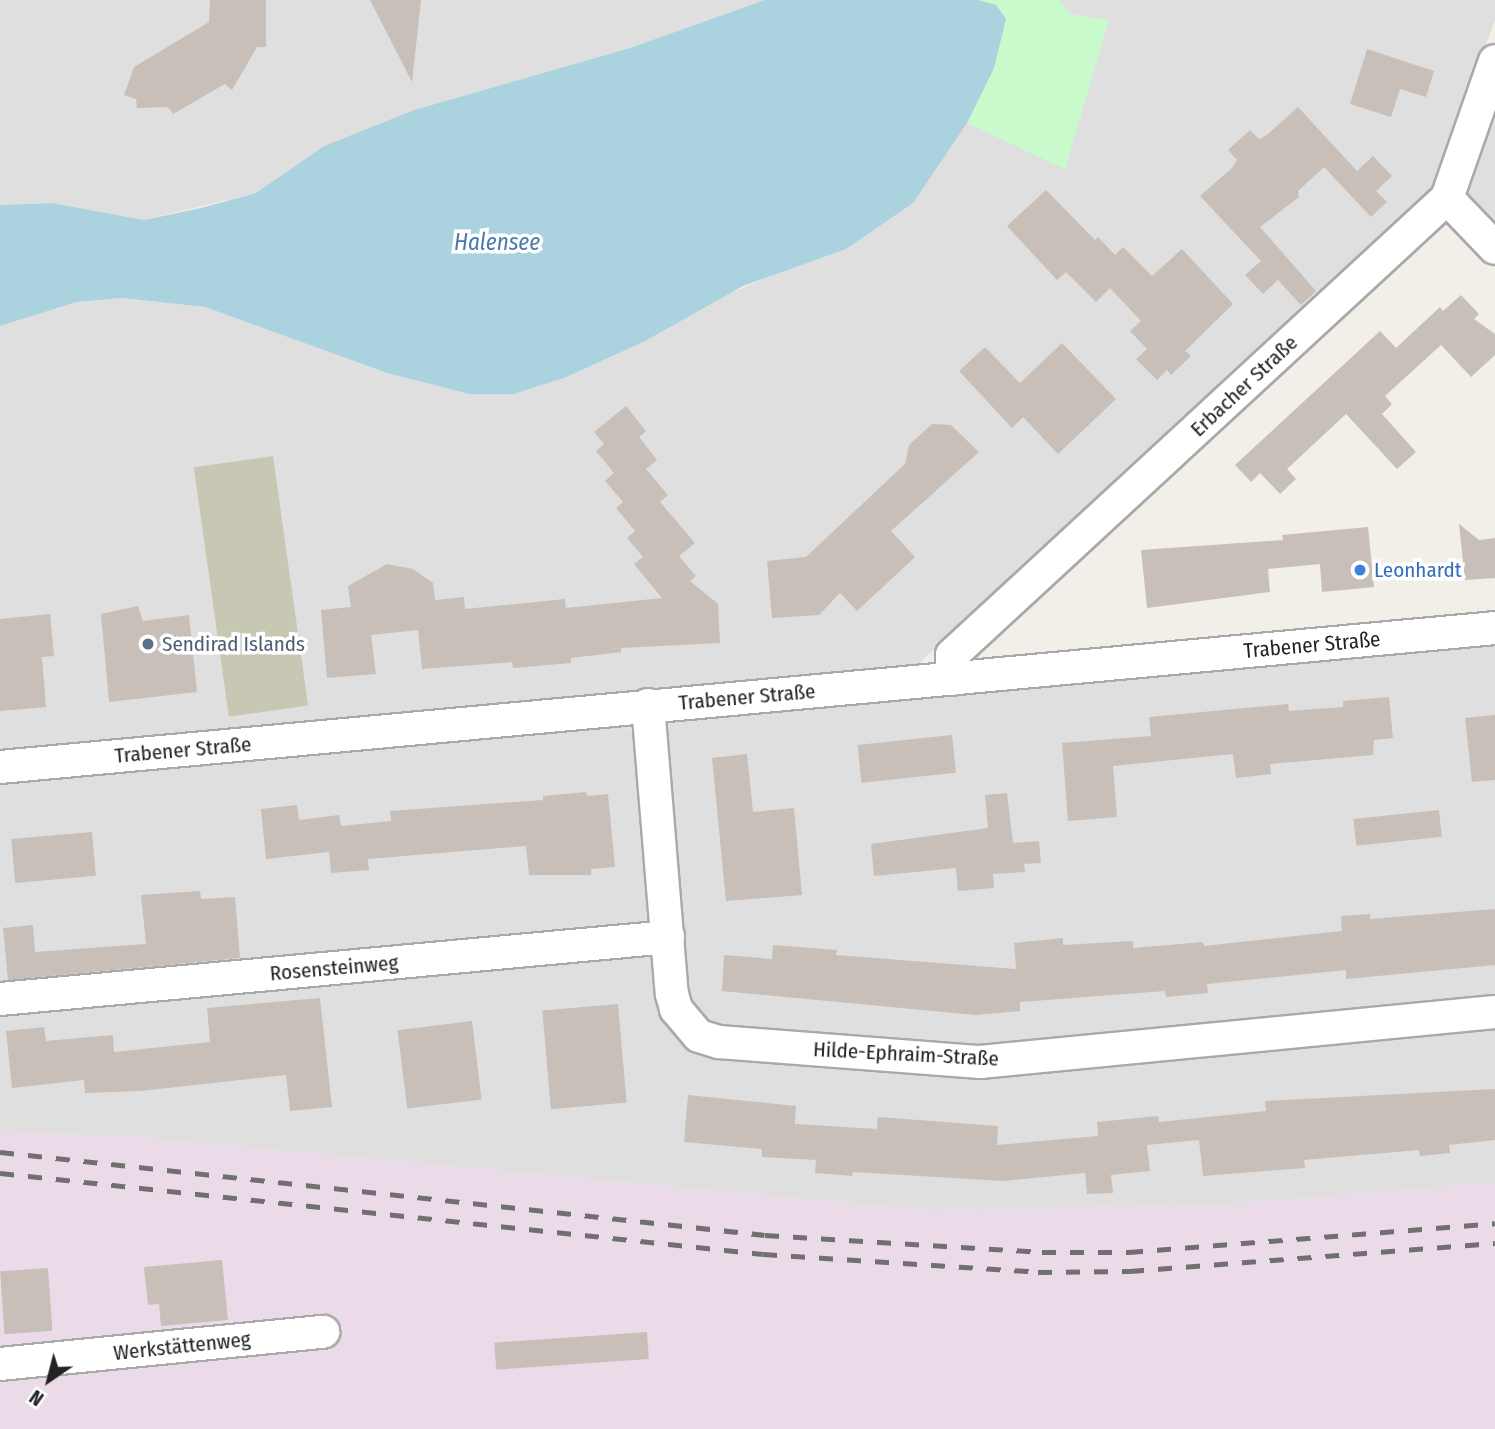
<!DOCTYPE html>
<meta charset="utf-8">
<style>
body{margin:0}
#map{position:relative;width:1495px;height:1429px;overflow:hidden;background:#f2efe9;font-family:"Fira Sans Condensed",sans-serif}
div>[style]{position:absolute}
.residential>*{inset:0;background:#e0dfdf}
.industrial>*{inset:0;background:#ebdbe8}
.construction>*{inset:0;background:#c7c7b4;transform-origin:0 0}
.park>*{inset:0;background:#c8facc}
.water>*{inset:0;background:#aad3df}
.building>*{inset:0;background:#c7bfb8;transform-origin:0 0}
.roads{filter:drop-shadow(2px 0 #a9a9a9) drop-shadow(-2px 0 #a9a9a9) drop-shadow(0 2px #a9a9a9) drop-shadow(0 -2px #a9a9a9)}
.minor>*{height:32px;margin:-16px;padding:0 16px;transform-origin:16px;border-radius:16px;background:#fff}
.rail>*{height:5px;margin-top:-2.5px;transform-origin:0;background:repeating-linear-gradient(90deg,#707070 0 14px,transparent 0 28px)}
.dots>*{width:19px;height:19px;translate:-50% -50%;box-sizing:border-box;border:4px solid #fff;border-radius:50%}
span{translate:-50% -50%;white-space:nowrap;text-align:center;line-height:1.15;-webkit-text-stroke:7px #fff;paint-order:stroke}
.street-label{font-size:21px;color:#222}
.shop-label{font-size:21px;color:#366cbe}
.left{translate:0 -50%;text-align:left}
.service-label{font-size:21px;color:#4e5e75}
.water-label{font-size:23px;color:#4a7aab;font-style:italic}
.north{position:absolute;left:14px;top:1345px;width:70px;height:70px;-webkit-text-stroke:5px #fff;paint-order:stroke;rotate:215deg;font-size:19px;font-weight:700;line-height:28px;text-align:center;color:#222}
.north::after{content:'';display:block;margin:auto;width:24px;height:32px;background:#222;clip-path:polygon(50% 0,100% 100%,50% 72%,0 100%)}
</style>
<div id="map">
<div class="residential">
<i style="clip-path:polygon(0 0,765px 0,630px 48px,414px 110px,324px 146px,256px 193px,144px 220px,52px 203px,0 205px)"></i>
<i style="clip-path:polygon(978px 0,1495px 0,1495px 20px,1431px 192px,916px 666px,0 755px,0 326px,78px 302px,122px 298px,205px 307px,387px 373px,469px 394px,514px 394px,564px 378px,700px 306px,780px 272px,996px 6px)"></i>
<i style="clip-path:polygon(1495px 99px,1495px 225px,1467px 195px,1465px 184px)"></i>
<i style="clip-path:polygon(1495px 640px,1495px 1002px,1009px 1049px,729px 1033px,704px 1022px,688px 1002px,663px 727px,670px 720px)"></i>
<i style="clip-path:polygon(623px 723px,639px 738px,672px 1027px,970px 1073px,1495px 1023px,1495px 1183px,1220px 1205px,934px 1211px,131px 1137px,0 1131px,0 781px)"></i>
</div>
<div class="industrial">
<i style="clip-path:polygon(0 1131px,131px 1137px,934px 1211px,1220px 1205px,1495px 1183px,1495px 1429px,0 1429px)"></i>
</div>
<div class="construction">
<i style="left:273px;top:456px;width:252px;height:80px;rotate:82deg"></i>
</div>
<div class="park">
<i style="clip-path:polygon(978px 0,1059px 0,1070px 14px,1109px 20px,1065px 169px,967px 123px,994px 68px,996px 6px)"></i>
</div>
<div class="water">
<i style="clip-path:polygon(765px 0,978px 0,996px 5px,1006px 19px,994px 68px,967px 123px,913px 203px,846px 249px,743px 286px,645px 341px,564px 378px,514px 394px,469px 394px,387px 373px,205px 307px,122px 298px,77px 302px,0 326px,0 205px,52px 203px,144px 220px,201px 208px,256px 193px,324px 146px,414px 110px,630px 48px)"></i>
</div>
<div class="building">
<i style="clip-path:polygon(210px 0,266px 0,266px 47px,257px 47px,232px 90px,225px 84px,173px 114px,168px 107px,137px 108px,136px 99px,124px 95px,134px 67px,209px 22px)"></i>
<i style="clip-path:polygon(370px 0,421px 0,412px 82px)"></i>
<i style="clip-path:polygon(1367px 49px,1434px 71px,1426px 97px,1400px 89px,1391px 117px,1350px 104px)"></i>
<i style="clip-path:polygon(1298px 107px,1357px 171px,1373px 156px,1392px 176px,1376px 191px,1387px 202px,1371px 217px,1324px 167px,1298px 191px,1299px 197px,1260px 227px,1316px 291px,1301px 305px,1278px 280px,1263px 294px,1245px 275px,1261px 261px,1200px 196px,1232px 168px,1237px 160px,1228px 150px,1250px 130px,1259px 139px,1267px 135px)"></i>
<i style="clip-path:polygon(1046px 190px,1095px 240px,1098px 237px,1115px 255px,1123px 247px,1152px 276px,1182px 249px,1233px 304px,1185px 351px,1191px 356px,1171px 375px,1167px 370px,1157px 380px,1136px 359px,1147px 349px,1130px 331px,1141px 321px,1110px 288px,1096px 302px,1066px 272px,1057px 280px,1007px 226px)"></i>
<i style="clip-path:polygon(1461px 295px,1479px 314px,1474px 319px,1495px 334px,1495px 355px,1471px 377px,1441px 345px,1385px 396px,1392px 404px,1382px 414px,1416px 452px,1397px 469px,1346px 414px,1287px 469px,1296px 479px,1280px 494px,1260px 473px,1251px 482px,1235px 465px,1380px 331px,1396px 348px,1440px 307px,1443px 311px)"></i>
<i style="clip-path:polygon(1062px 343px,1116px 399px,1058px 454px,1023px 417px,1012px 428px,959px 371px,985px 347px,1020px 383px)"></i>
<i style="clip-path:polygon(626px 406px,646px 431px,639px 437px,657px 460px,646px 469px,668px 495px,660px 502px,695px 543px,679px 556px,696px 576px,690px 581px,718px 604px,720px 643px,621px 648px,621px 652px,571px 658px,571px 663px,513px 668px,512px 662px,422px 669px,418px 630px,371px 635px,376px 674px,327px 678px,321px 610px,351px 607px,348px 586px,387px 564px,413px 569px,433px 583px,435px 600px,464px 597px,465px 609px,565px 599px,566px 608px,662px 598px,634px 564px,643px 557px,627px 538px,635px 531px,616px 508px,623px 502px,605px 481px,614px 473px,596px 451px,604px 444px,594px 432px)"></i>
<i style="clip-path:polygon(932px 424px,951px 425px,979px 452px,891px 531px,915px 557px,857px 611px,840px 593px,819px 615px,772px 618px,767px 561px,806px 557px,905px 464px,909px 445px)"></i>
<i style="clip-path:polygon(1459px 524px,1479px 540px,1495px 538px,1495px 578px,1465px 580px)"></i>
<i style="clip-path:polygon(1368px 527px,1374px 587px,1322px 592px,1320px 564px,1268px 569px,1270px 592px,1147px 608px,1141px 550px,1283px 540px,1282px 535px)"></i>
<i style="clip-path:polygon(138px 606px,143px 621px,189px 615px,197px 692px,109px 702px,101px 614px)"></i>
<i style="clip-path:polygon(50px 614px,54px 656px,42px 657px,46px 707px,0 711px,0 619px)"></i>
<i style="clip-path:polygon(1389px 697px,1393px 738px,1374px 740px,1373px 755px,1270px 764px,1271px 774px,1236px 778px,1233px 754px,1113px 766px,1117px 817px,1068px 821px,1062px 743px,1151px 736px,1149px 717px,1288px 704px,1289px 711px,1343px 707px,1343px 701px)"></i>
<i style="clip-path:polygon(1495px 715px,1495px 780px,1472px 782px,1465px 718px)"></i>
<i style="left:952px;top:735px;width:38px;height:95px;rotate:84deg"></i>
<i style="clip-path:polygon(747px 754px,753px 812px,794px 808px,802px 895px,726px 901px,712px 758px)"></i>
<i style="clip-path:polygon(586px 792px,587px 796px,608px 794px,615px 867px,591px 869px,591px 875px,529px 875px,526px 846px,368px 859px,369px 870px,331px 873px,329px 852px,266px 859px,261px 809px,297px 805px,299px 820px,339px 815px,341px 826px,391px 821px,390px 811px,543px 800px,543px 796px)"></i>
<i style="clip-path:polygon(1007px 793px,1013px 843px,1039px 841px,1041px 863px,1024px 864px,1025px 872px,993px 874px,994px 888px,958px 891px,956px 868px,874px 876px,871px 844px,988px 828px,985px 795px)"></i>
<i style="left:1439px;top:810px;width:27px;height:86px;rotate:84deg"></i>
<i style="left:92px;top:832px;width:44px;height:81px;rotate:85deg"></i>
<i style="clip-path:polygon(200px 891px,201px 899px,235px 897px,240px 958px,8px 980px,3px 928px,33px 925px,35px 952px,146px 944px,141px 895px)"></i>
<i style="clip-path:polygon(1495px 909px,1495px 965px,1346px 979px,1346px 970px,1207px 984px,1208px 993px,1166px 997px,1165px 991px,1020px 1002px,1020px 1011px,975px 1015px,722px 991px,724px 955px,772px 959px,773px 945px,837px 950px,836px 955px,1016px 969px,1014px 943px,1063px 938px,1063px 945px,1133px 941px,1133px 948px,1203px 942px,1204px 946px,1342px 931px,1341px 916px,1370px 914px,1370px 919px)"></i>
<i style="clip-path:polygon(320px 998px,332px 1107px,290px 1111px,286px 1075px,140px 1091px,85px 1093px,84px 1080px,12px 1088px,6px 1031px,44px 1027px,46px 1041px,113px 1035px,114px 1052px,210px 1042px,207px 1008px)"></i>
<i style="left:618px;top:1004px;width:99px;height:76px;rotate:85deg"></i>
<i style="left:472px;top:1021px;width:79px;height:75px;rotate:83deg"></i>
<i style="clip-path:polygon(1495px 1089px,1495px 1140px,1449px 1145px,1450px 1153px,1420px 1156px,1419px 1150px,1304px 1160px,1305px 1168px,1203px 1176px,1199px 1140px,1147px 1145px,1150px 1171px,1111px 1175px,1113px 1193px,1087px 1194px,1085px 1173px,1003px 1181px,853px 1172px,852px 1176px,815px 1173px,816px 1160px,762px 1157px,762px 1149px,684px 1142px,688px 1095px,796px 1106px,795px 1124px,877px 1129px,878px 1117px,998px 1126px,997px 1145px,1098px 1136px,1097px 1122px,1158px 1116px,1159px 1122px,1266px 1111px,1265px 1101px)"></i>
<i style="clip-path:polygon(222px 1260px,228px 1320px,161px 1326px,159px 1304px,148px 1305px,144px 1267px)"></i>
<i style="left:48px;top:1268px;width:63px;height:48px;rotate:86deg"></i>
<i style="left:647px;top:1332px;width:27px;height:153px;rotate:86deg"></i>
</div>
<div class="roads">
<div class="minor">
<i style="left:1447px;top:198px;width:69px;rotate:46.2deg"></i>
<i style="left:952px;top:679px;width:24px;rotate:-90deg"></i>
<i style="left:952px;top:655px;width:674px;rotate:-42.71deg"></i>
<i style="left:1447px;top:198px;width:145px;rotate:-70.7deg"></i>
<i style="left:648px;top:705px;width:290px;rotate:85.3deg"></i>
<i style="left:672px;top:994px;width:16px;rotate:75deg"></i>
<i style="left:676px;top:1009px;width:35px;rotate:50deg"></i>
<i style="left:699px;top:1036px;width:21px;rotate:17deg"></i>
<i style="left:719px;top:1042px;width:262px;rotate:4.4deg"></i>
<i style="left:980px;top:1062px;width:517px;rotate:-5.55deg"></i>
<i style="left:0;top:767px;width:1501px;rotate:-5.31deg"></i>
<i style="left:0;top:999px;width:671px;rotate:-5.3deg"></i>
<i style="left:0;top:1364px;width:325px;rotate:-5.7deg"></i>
</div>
</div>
<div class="rail">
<i style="left:0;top:1152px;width:769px;rotate:6.19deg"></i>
<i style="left:765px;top:1235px;width:278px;rotate:3.5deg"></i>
<i style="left:1042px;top:1252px;width:87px"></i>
<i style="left:1129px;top:1252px;width:367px;rotate:-4.5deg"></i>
<i style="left:0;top:1173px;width:767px;rotate:6.06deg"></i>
<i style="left:763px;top:1254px;width:276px;rotate:3.7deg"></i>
<i style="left:1038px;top:1272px;width:92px;rotate:-0.6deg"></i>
<i style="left:1130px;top:1271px;width:366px;rotate:-4.4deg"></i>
</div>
<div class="dots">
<i style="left:1360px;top:570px;background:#3f7fe0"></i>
<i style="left:148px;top:644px;background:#5c6f8a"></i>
</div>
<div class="street-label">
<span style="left:1244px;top:386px;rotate:-43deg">Erbacher Straße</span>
<span style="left:1312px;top:645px;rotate:-5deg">Trabener Straße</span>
<span style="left:747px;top:697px;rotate:-5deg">Trabener Straße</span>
<span style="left:183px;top:750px;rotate:-5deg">Trabener Straße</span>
<span style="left:334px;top:968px;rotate:-5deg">Rosensteinweg</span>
<span style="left:906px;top:1054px;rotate:3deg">Hilde-Ephraim-Straße</span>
<span style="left:182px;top:1346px;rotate:-6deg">Werkstättenweg</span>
</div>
<div class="shop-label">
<span class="left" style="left:1374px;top:570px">Leonhardt</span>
</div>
<div class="service-label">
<span class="left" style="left:162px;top:644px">Sendirad Islands</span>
</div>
<div class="water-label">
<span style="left:497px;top:242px">Halensee</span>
</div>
<div class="north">N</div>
</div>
